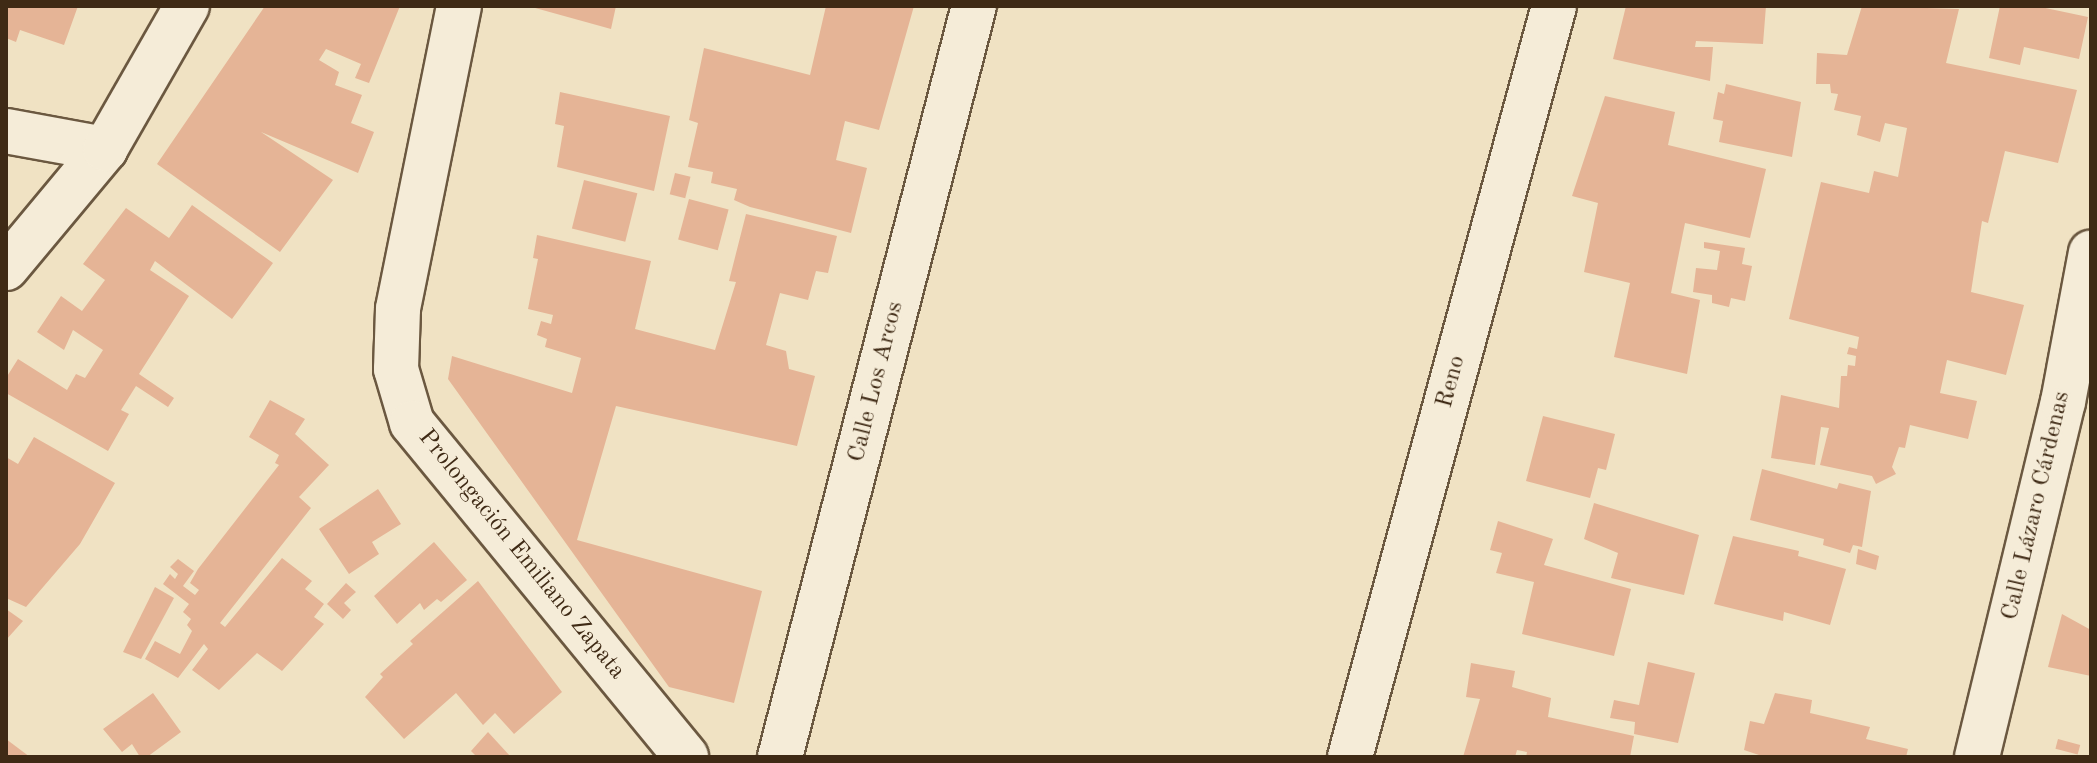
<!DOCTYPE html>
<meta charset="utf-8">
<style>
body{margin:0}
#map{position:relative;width:2097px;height:763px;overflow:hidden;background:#f0e2c3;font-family:"Old Standard TT",serif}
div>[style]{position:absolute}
.building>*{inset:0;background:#e5b496;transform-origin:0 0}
.roads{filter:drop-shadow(2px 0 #6b5840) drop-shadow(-2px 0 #6b5840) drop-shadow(0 2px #6b5840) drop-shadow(0 -2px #6b5840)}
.street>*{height:44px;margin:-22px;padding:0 22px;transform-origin:22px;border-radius:22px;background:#f5ecd8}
.secondary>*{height:44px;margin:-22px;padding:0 22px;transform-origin:22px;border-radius:22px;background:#f5ecd8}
span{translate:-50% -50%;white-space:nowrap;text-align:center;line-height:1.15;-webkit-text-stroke:6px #f5ecd8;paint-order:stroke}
.street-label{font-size:24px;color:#3f2a15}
.frame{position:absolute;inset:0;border:8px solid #3f2a15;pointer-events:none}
</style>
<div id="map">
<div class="building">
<i style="clip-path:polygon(6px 6px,78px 6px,64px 45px,20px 30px,16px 42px,6px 38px)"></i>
<i style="clip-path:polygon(265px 6px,400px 6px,369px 83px,355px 78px,361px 64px,326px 49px,319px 60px,339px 72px,335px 85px,362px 95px,351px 123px,374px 132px,358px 173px,261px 132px,333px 180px,280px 252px,157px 164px)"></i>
<i style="clip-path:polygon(528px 6px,616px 6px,611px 29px)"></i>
<i style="clip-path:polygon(826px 6px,914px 6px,879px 130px,845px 121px,836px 160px,867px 168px,851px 233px,750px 207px,734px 200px,737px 189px,711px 183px,713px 172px,688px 167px,698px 123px,689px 120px,704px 48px,810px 75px)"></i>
<i style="clip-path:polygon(1626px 6px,1766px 6px,1763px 44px,1696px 41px,1695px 47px,1713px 47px,1710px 81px,1613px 59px)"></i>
<i style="clip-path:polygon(1862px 6px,1959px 9px,1946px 63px,2077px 90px,2058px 163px,2005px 151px,1988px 223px,1982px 221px,1971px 292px,2024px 305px,2006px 375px,1947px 360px,1940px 393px,1977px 401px,1968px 439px,1910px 425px,1905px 448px,1899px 447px,1892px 467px,1896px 474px,1876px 484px,1872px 476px,1820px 465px,1829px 428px,1821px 427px,1815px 465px,1771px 458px,1781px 395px,1839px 408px,1841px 376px,1847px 376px,1848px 365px,1855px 366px,1856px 356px,1847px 354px,1849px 347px,1857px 349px,1859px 337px,1789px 319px,1821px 182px,1869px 193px,1874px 171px,1898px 177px,1907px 128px,1885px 123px,1880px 142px,1857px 135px,1861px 116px,1834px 110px,1838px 94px,1831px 93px,1830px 84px,1816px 84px,1817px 53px,1847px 55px)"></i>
<i style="clip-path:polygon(2000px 6px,2036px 6px,2088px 17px,2079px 59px,2024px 47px,2020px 65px,1989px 58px)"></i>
<i style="clip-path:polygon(1726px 84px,1801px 102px,1792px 157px,1719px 142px,1723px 121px,1713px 119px,1718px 92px,1724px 94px)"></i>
<i style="clip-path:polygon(560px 92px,670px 116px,654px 191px,557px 167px,564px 126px,555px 124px)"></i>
<i style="clip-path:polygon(1605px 96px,1675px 112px,1668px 145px,1766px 169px,1750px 238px,1685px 223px,1671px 293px,1700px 300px,1687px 374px,1614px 357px,1630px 283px,1584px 272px,1598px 203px,1572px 196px)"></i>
<i style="left:675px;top:173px;width:16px;height:22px;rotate:14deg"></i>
<i style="left:584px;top:180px;width:55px;height:50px;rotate:14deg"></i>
<i style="left:689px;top:199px;width:41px;height:42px;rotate:15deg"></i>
<i style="clip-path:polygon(192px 205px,273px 263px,232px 319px,155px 261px,150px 270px,189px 296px,139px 374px,174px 398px,168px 407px,136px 386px,121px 410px,129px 414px,108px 451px,6px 393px,6px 378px,18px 359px,67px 390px,76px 374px,85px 378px,103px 350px,73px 330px,64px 350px,37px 332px,61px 296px,82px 311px,105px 280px,83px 264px,126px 208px,169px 238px)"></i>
<i style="clip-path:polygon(746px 214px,837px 236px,828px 273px,816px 271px,808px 300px,780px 293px,766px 345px,786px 351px,789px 369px,815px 376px,797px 446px,616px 406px,577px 540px,762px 591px,734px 703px,669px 687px,448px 379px,452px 356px,572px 393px,581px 358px,545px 347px,547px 339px,537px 335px,541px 321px,551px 324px,553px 315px,528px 309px,538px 259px,533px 258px,537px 235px,651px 261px,635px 329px,715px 350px,736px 282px,729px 281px)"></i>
<i style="clip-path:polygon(1704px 242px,1745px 248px,1742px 264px,1752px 266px,1745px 301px,1731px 298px,1729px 307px,1712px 303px,1712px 295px,1693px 292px,1696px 268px,1717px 270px,1720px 251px,1704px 248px)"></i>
<i style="clip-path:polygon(270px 400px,305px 419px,295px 434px,329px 465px,299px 497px,311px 508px,220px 623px,225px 627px,282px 558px,312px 581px,305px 589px,324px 604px,314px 617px,324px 624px,282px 671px,257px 653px,219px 690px,192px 670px,208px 649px,204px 644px,178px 678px,145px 659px,155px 641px,180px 654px,192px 631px,187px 625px,191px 619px,183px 612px,189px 604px,163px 584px,170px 574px,175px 579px,178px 574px,170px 567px,178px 559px,194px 571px,183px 586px,195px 595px,199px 590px,190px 583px,198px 569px,279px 465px,275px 463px,279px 455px,249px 437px)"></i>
<i style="clip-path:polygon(1543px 416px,1615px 434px,1606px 470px,1598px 468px,1590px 498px,1526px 481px)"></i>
<i style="clip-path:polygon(34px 437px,115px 483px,80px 544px,26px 607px,6px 598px,6px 457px,18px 464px)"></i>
<i style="clip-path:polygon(1762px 469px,1837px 489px,1839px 483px,1871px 491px,1862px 547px,1853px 545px,1850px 553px,1823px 545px,1824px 539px,1750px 520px)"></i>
<i style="clip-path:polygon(378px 489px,401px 524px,372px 542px,379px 554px,349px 574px,319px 529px)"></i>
<i style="clip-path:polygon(1594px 503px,1699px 535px,1684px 595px,1611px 578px,1618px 553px,1584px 539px)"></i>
<i style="clip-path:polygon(1498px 521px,1553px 539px,1544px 565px,1631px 589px,1614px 656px,1522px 634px,1534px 582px,1496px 573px,1502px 553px,1490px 550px)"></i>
<i style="clip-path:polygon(1733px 536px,1799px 551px,1798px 556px,1846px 569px,1830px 625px,1784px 612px,1783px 621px,1714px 604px)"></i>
<i style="clip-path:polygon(434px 542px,467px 580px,441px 602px,437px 599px,424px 610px,420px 603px,397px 624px,374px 596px)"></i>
<i style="clip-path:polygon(1858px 549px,1879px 556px,1876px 570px,1856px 564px)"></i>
<i style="clip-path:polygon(478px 581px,562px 692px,514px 734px,495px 713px,483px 725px,456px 693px,404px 739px,365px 697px,383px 677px,380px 674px,413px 644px,410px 641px)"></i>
<i style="clip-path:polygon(346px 583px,356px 592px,344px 603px,351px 610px,343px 619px,327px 604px)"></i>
<i style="clip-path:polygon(155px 587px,174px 598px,141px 659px,123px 652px)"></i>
<i style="clip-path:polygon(6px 609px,23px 621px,6px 640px)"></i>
<i style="clip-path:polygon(2062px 614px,2091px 630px,2091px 676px,2048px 667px)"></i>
<i style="clip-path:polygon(1648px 662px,1695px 673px,1678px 743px,1634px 734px,1635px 722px,1610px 718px,1614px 700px,1639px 705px)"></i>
<i style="clip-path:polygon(1471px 663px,1515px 671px,1512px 687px,1551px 698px,1548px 717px,1634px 736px,1630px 757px,1526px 757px,1527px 752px,1517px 750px,1515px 757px,1463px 757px,1480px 699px,1466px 697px)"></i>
<i style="clip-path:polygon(153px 693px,181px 732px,147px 757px,140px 757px,132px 744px,122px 752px,103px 729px)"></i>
<i style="clip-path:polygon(1775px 693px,1812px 700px,1810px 713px,1870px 727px,1866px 739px,1908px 749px,1906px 757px,1765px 757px,1744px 750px,1750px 721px,1764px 724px)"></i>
<i style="clip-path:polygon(488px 732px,511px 757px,477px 757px,471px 751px)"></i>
<i style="clip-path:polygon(6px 739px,30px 757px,6px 757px)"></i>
<i style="left:2058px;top:739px;width:23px;height:10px;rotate:15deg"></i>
</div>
<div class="roads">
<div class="street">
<i style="left:459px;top:6px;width:309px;rotate:101.4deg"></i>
<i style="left:398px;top:309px;width:60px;rotate:91.9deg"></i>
<i style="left:396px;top:369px;width:56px;rotate:73.5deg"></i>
<i style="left:412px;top:423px;width:432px;rotate:50.6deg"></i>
<i style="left:6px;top:131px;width:101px;rotate:10.3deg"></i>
<i style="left:780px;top:757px;width:776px;rotate:-75.52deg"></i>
<i style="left:1977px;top:757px;width:365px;rotate:-76.4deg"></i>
<i style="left:2063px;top:402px;width:152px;rotate:-79.4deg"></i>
</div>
<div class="secondary">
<i style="left:6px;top:268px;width:155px;rotate:-50.2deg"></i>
<i style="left:105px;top:149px;width:165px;rotate:-60.2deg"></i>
<i style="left:1350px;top:757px;width:778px;rotate:-74.8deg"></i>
</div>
</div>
<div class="street-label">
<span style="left:877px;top:382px;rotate:-76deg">Calle Los Arcos</span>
<span style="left:1452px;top:382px;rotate:-75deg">Reno</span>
<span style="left:2037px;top:506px;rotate:-77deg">Calle Lázaro Cárdenas</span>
<span style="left:521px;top:555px;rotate:51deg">Prolongación Emiliano Zapata</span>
</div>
<div class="frame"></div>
</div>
